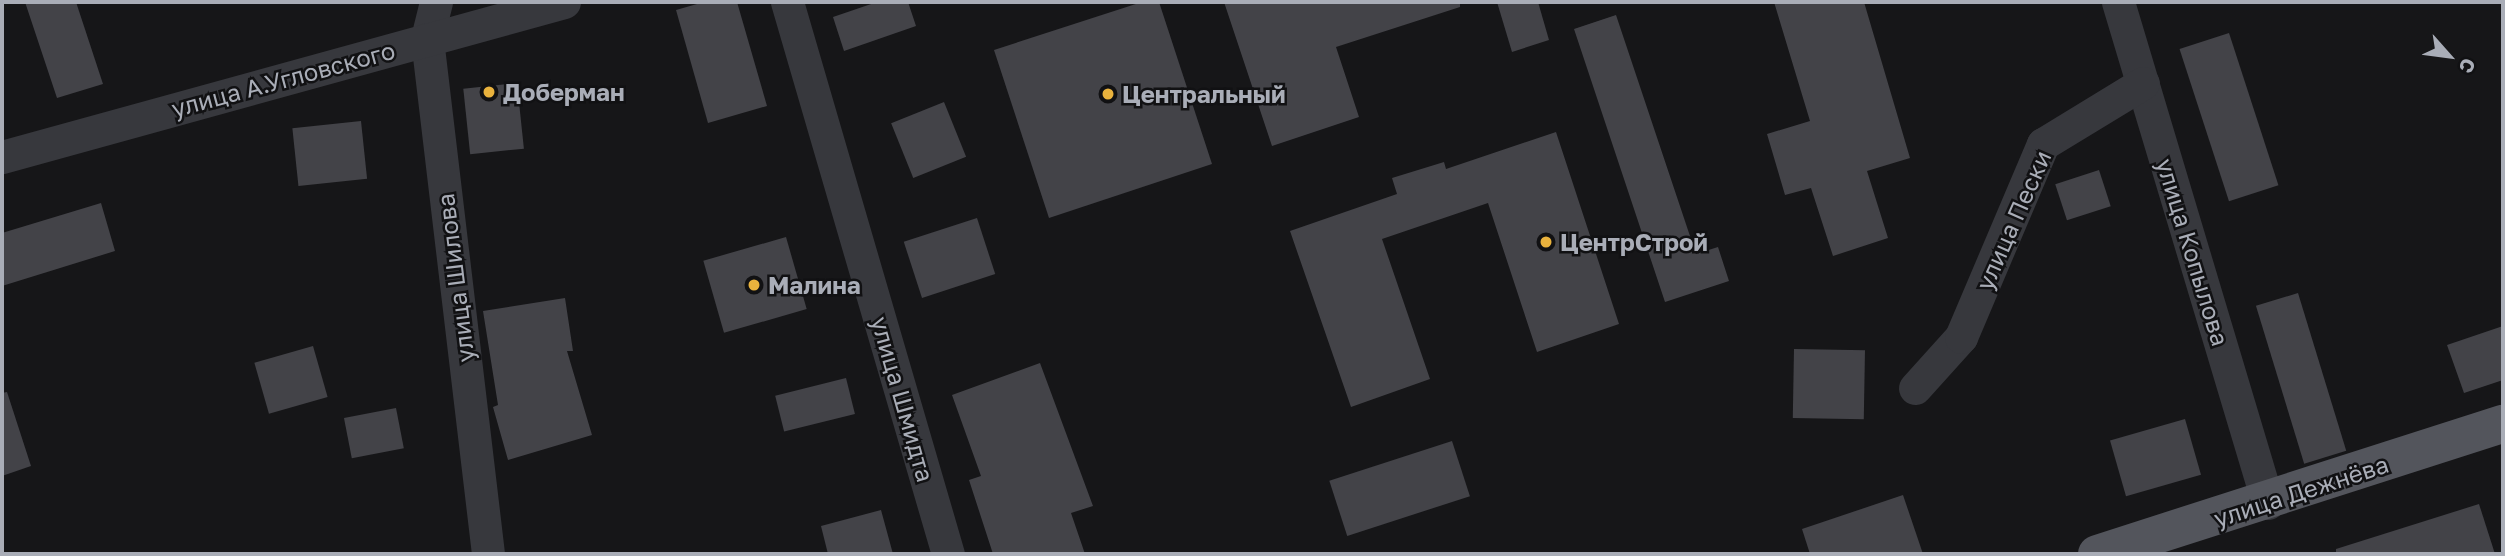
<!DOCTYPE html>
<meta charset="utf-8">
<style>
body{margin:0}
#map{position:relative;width:2505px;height:556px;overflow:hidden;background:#161618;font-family:"Golos Text",sans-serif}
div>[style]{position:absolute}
.building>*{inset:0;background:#434348;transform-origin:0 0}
.minor>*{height:33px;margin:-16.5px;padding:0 16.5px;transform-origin:16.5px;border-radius:16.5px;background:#37383d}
.major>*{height:38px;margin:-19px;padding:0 19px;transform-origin:19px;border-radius:19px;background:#53555c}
.dots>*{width:19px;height:19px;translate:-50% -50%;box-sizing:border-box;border:4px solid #111113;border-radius:50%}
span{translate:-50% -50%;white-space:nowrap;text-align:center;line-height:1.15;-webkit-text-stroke:5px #111113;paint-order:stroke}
.street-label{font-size:24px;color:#a9adb7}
.poi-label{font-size:24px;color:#a9adb7;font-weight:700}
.left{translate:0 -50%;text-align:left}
.frame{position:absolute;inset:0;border:4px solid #a9adb7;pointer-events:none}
.north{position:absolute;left:2414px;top:21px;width:70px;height:70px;-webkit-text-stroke:5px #111113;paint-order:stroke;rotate:118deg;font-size:19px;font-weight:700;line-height:28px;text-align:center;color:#a9adb7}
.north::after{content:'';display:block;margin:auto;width:24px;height:32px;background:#a9adb7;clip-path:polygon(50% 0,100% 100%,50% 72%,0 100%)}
</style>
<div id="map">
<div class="building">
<i style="clip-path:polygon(25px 2px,76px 2px,103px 84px,57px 98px)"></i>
<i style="clip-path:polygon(704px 2px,737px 2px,767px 106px,708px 123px,676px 10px)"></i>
<i style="clip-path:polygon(877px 2px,908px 2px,916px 26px,844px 51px,833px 17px)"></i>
<i style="clip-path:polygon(1142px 2px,1159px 2px,1212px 164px,1049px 218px,994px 50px)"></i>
<i style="clip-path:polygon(1224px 2px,1460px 2px,1460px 7px,1336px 47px,1359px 117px,1272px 146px)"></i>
<i style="clip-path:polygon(1497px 2px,1538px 2px,1549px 40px,1512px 52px)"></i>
<i style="clip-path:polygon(1774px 2px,1864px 2px,1910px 158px,1867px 171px,1888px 238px,1833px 256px,1811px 188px,1785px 195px,1767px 134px,1810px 121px)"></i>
<i style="clip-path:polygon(1616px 15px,1696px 254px,1718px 247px,1729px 281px,1665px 302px,1574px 29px)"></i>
<i style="left:2229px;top:33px;width:160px;height:52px;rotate:72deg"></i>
<i style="left:517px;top:83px;width:66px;height:54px;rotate:84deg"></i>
<i style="left:944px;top:102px;width:59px;height:57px;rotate:68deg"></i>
<i style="left:361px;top:121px;width:58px;height:69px;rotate:84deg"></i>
<i style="clip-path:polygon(1556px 132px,1619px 324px,1537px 352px,1488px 203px,1382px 239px,1430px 379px,1351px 407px,1290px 231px,1397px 194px,1392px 178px,1444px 162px,1446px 169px)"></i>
<i style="left:2099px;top:170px;width:38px;height:46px;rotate:72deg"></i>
<i style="clip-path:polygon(101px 203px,115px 251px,2px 286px,2px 233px)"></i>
<i style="left:977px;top:218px;width:59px;height:77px;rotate:72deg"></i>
<i style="left:786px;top:237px;width:75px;height:86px;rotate:74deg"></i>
<i style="left:2298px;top:293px;width:165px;height:44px;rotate:73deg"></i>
<i style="clip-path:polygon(565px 298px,573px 351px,567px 351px,592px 435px,508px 460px,493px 407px,498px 405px,483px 311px)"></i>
<i style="clip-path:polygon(2503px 326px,2503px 380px,2464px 393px,2447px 345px)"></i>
<i style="left:313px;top:346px;width:53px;height:61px;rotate:74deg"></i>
<i style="left:1794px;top:349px;width:71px;height:69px;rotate:1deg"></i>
<i style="clip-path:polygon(1040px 363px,1093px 506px,1071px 513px,1085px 554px,993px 554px,969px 480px,981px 476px,952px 395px)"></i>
<i style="left:846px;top:378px;width:37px;height:73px;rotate:76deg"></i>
<i style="clip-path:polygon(7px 392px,31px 466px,2px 476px,2px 393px)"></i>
<i style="left:396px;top:408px;width:41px;height:53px;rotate:79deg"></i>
<i style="left:2185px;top:419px;width:58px;height:78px;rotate:74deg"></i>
<i style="left:1452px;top:441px;width:58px;height:129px;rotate:72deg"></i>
<i style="clip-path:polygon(1903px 495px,1923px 554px,1810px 554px,1802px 529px)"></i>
<i style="clip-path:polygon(2479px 504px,2495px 554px,2336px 554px,2336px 549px)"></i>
<i style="clip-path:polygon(881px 510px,893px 554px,828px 554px,821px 526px)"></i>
</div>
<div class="minor">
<i style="left:436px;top:2px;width:38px;rotate:104deg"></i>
<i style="left:427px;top:39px;width:519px;rotate:83.24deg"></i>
<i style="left:787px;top:2px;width:575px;rotate:73.74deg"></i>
<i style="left:2118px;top:2px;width:523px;rotate:73.33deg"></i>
<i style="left:2px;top:157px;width:583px;rotate:-15.42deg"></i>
<i style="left:1915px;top:388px;width:69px;rotate:-48deg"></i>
<i style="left:1961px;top:337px;width:210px;rotate:-67deg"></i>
<i style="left:2043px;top:144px;width:117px;rotate:-31.4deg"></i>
</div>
<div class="major">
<i style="left:2097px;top:554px;width:426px;rotate:-17.8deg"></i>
</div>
<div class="dots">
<i style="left:489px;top:92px;background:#e9b23d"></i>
<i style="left:1108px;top:94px;background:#e9b23d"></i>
<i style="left:1546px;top:242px;background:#e9b23d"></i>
<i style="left:754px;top:285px;background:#e9b23d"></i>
</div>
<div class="street-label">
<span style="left:283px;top:79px;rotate:-15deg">улица А.Угловского</span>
<span style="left:2013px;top:220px;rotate:-66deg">улица Пески</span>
<span style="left:2193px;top:252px;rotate:73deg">улица Копылова</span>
<span style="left:455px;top:278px;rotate:-97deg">улица Шилова</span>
<span style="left:903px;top:399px;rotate:74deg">улица Шмидта</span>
<span style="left:2301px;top:491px;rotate:-18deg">улица Дежнёва</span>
</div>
<div class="poi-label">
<span class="left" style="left:503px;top:92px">Доберман</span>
<span class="left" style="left:1122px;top:94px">Центральный</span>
<span class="left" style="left:1560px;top:242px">ЦентрСтрой</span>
<span class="left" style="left:768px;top:285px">Малина</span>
</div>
<div class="frame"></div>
<div class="north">С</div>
</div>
